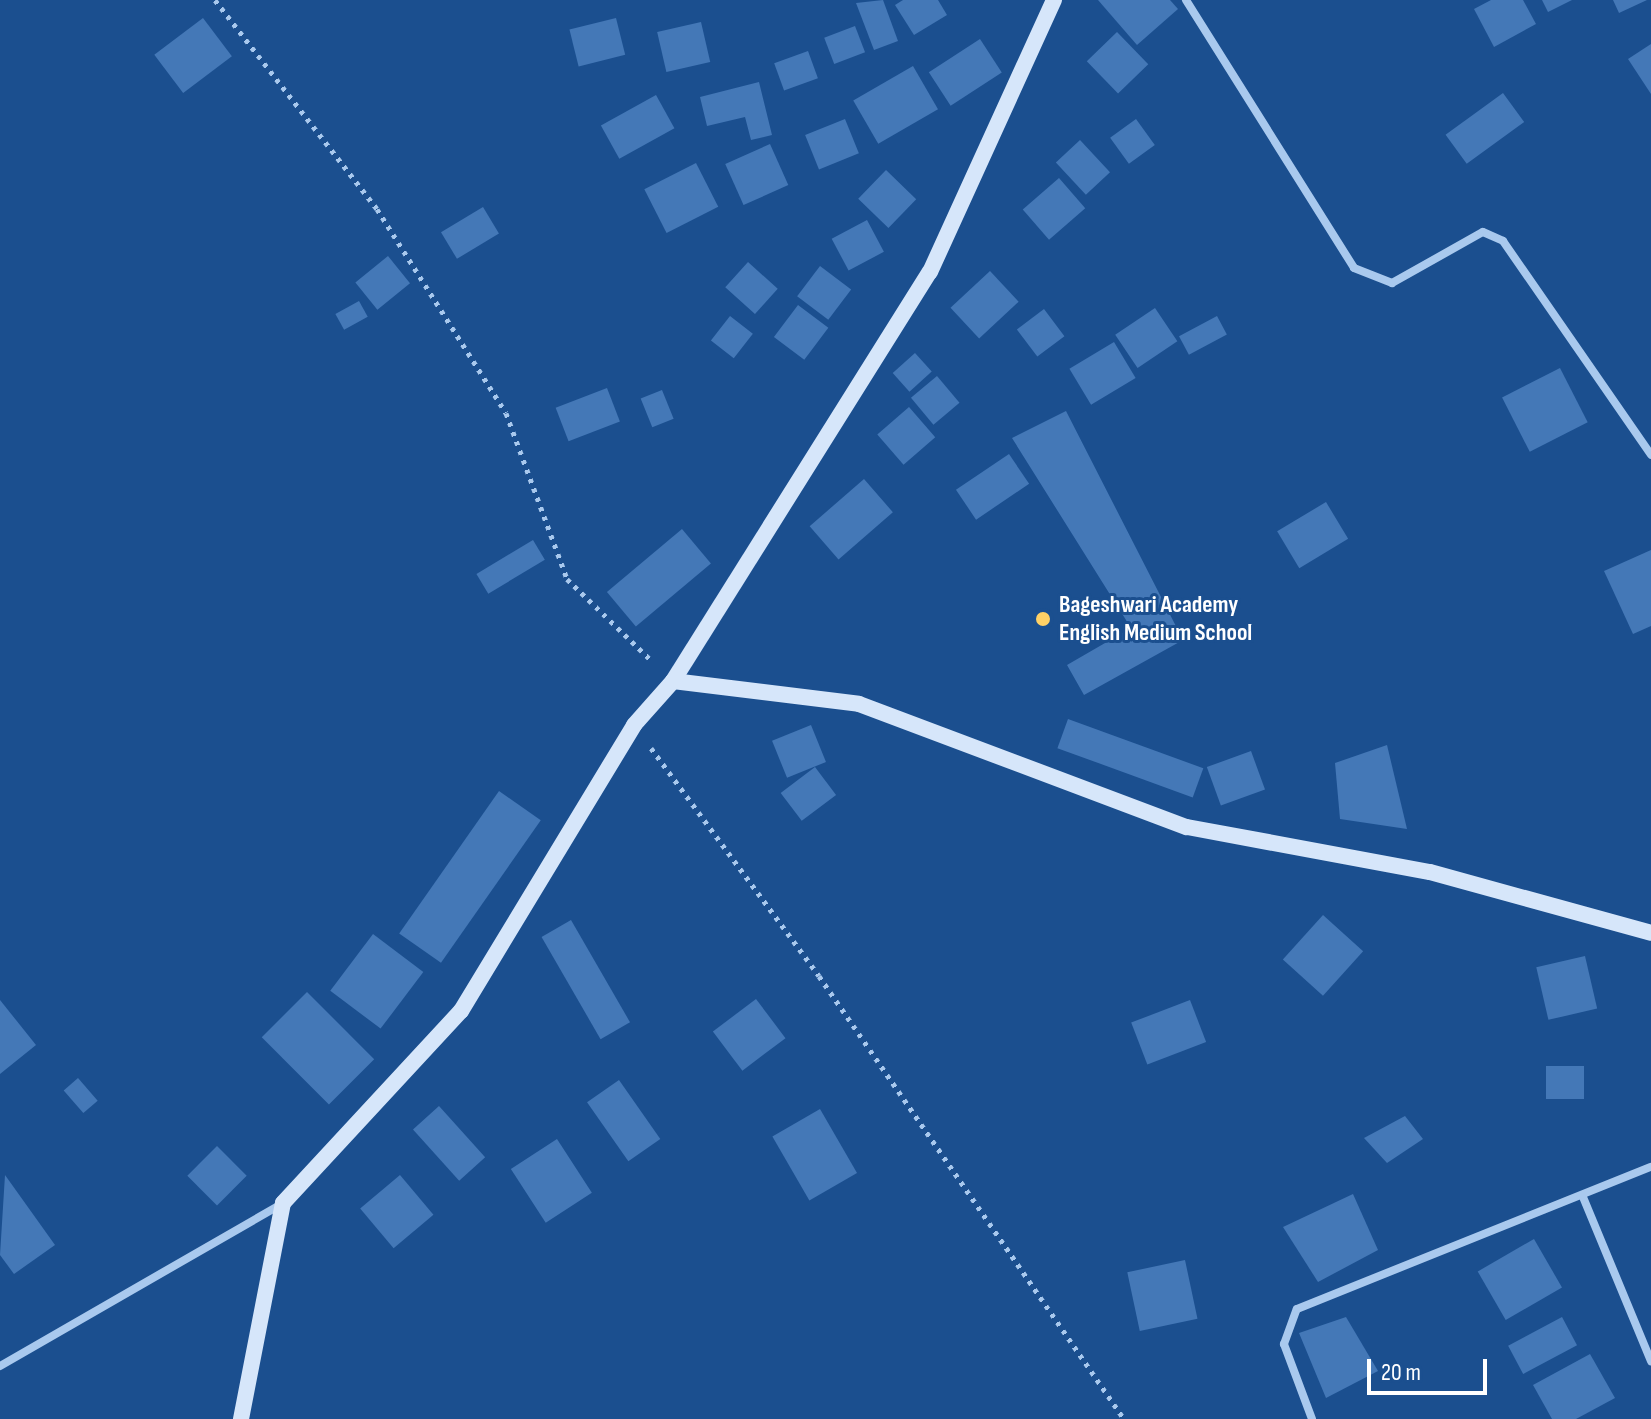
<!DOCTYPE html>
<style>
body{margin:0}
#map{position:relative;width:1651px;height:1419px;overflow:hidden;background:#1b4f8f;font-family:"Sofia Sans Condensed",sans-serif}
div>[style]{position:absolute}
.building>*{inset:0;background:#4478b7;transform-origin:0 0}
.path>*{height:5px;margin-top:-2.5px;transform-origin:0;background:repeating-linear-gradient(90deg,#a9c9ee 0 4px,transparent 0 10px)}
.street>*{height:8px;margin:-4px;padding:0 4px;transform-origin:4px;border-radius:4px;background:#a9c9ee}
.secondary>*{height:16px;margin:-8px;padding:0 8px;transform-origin:8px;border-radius:8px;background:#d6e6fa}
.dots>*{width:22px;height:22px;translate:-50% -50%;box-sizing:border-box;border:4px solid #1b4f8f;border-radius:50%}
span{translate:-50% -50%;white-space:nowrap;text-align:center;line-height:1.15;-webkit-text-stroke:6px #1b4f8f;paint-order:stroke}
.poi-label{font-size:24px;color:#fff;font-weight:700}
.left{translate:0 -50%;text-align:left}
.scale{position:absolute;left:1367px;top:1359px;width:120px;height:36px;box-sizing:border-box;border:4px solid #fff;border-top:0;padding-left:10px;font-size:24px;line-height:28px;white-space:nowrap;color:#fff;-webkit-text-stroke:6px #1b4f8f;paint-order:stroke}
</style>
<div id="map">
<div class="building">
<i style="clip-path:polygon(883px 0,898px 41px,874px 50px,856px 3px)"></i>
<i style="clip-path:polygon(903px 0,938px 0,947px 15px,914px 35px,895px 5px)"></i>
<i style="clip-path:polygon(1098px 0,1170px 0,1178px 9px,1137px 45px)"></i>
<i style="clip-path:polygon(1491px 0,1523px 0,1536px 24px,1494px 47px,1474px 9px)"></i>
<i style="clip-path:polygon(1542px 0,1572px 0,1548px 12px)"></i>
<i style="clip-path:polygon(1613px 0,1647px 0,1619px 13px)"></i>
<i style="left:203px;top:18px;width:48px;height:61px;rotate:53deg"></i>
<i style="left:616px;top:18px;width:38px;height:48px;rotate:76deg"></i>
<i style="left:701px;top:22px;width:41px;height:45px;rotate:77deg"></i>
<i style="left:855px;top:26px;width:28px;height:33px;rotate:69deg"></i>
<i style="left:1117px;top:32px;width:45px;height:42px;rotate:46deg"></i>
<i style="left:980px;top:39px;width:40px;height:61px;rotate:57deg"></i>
<i style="clip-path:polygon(1651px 44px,1651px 94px,1628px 59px)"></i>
<i style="left:808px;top:51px;width:29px;height:36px;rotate:70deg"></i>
<i style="left:913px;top:66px;width:50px;height:69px;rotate:60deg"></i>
<i style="clip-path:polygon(759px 82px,772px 135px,751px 140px,745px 117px,707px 126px,700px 97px)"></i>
<i style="left:1503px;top:93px;width:36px;height:71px;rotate:54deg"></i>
<i style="left:656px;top:95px;width:38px;height:63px;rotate:61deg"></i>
<i style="left:845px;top:119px;width:37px;height:43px;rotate:68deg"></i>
<i style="left:1136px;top:119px;width:32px;height:32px;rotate:54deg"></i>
<i style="left:1080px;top:140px;width:44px;height:33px;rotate:47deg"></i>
<i style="left:770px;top:144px;width:45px;height:49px;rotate:66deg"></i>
<i style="left:696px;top:163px;width:49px;height:58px;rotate:63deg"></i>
<i style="left:886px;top:170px;width:42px;height:40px;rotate:44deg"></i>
<i style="left:1059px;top:178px;width:40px;height:48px;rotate:49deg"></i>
<i style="left:483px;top:207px;width:31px;height:49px;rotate:59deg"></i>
<i style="left:867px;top:220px;width:36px;height:40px;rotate:62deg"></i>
<i style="left:388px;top:256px;width:35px;height:42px;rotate:51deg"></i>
<i style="left:748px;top:262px;width:40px;height:34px;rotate:42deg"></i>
<i style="left:820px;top:266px;width:39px;height:38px;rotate:37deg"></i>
<i style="left:990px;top:271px;width:42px;height:54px;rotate:47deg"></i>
<i style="left:359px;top:301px;width:18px;height:27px;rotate:61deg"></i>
<i style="left:798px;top:305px;width:38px;height:40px;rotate:37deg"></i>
<i style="left:1155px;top:308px;width:40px;height:48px;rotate:56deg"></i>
<i style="left:1044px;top:309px;width:34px;height:34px;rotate:53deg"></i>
<i style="left:730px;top:316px;width:29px;height:31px;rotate:38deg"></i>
<i style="left:1217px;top:316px;width:21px;height:43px;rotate:62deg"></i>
<i style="left:1114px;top:342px;width:42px;height:52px;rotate:59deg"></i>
<i style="left:915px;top:353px;width:25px;height:30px;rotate:48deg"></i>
<i style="left:1560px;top:368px;width:61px;height:65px;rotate:63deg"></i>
<i style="left:937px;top:376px;width:35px;height:34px;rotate:50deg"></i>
<i style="left:607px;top:388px;width:36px;height:55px;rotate:69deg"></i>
<i style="left:662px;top:390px;width:31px;height:23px;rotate:68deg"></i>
<i style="left:909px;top:407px;width:40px;height:42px;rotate:49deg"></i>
<i style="clip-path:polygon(1066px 411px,1183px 640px,1084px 695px,1067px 665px,1131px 628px,1012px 438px)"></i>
<i style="left:1009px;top:454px;width:36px;height:64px;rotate:56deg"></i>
<i style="left:864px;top:479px;width:44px;height:72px;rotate:49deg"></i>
<i style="left:1326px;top:502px;width:43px;height:57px;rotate:59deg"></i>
<i style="left:682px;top:529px;width:45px;height:98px;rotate:50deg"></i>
<i style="left:533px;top:540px;width:23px;height:66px;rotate:59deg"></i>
<i style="clip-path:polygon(1651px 550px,1651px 626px,1633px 634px,1604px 571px)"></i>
<i style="left:1068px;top:719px;width:144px;height:31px;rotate:20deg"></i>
<i style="left:811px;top:725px;width:40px;height:42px;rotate:68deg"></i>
<i style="clip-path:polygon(1387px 745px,1407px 829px,1340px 819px,1335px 763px)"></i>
<i style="left:1251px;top:751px;width:41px;height:47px;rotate:70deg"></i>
<i style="left:815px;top:767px;width:35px;height:43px;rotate:53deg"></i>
<i style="left:499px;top:791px;width:51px;height:174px;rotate:35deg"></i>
<i style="left:1323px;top:915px;width:54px;height:60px;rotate:42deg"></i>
<i style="left:571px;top:920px;width:118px;height:34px;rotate:60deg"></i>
<i style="left:373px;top:934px;width:63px;height:71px;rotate:37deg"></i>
<i style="left:1585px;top:956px;width:54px;height:50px;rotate:77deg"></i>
<i style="left:307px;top:992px;width:95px;height:64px;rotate:45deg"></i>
<i style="left:756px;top:999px;width:49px;height:54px;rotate:53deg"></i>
<i style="clip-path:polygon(0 1000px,36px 1045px,0 1074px)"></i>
<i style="left:1190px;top:1000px;width:45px;height:63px;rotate:69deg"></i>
<i style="left:1546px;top:1066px;width:38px;height:33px"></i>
<i style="left:78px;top:1078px;width:30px;height:19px;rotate:49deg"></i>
<i style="left:619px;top:1080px;width:72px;height:39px;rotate:55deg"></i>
<i style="left:439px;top:1106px;width:69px;height:35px;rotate:48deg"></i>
<i style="left:820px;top:1109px;width:74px;height:55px;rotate:60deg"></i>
<i style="clip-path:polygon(1405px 1116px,1423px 1139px,1387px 1163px,1364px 1138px)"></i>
<i style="left:557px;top:1139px;width:64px;height:55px;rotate:57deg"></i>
<i style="left:217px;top:1146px;width:42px;height:42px;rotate:45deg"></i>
<i style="clip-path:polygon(5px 1175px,55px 1245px,14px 1274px,0 1255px)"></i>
<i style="left:400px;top:1175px;width:52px;height:52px;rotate:50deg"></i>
<i style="clip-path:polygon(1353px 1194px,1378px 1250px,1318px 1282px,1283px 1227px)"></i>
<i style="left:1534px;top:1239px;width:56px;height:65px;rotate:60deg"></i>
<i style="left:1185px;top:1260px;width:60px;height:59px;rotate:78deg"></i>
<i style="clip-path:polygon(1346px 1317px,1378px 1371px,1326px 1398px,1299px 1333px)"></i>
<i style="left:1562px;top:1317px;width:32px;height:61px;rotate:62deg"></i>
<i style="clip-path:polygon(1590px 1354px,1615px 1398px,1576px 1419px,1552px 1419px,1533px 1385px)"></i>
</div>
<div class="path">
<i style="left:215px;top:0;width:264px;rotate:52.2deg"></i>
<i style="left:377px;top:209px;width:241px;rotate:57.7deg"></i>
<i style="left:506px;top:413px;width:177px;rotate:69.8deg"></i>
<i style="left:567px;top:579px;width:118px;rotate:44deg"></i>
<i style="left:651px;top:748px;width:283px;rotate:53.6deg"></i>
<i style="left:819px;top:976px;width:538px;rotate:55.45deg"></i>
</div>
<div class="street">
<i style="left:1186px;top:0;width:316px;rotate:57.9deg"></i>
<i style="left:1354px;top:268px;width:41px;rotate:21.5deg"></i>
<i style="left:1392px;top:283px;width:104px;rotate:-29.3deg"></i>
<i style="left:1483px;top:232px;width:22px;rotate:24deg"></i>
<i style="left:1503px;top:241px;width:260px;rotate:55.3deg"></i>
<i style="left:1583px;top:1197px;width:178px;rotate:67.5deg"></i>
<i style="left:0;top:1366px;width:327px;rotate:-29.9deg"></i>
<i style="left:1312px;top:1419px;width:80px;rotate:-110.5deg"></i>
<i style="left:1284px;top:1344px;width:37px;rotate:-70deg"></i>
<i style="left:1297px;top:1309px;width:381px;rotate:-21.9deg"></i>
</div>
<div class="secondary">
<i style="left:673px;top:681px;width:187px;rotate:7deg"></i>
<i style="left:859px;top:704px;width:350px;rotate:20.6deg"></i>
<i style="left:1187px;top:827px;width:247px;rotate:10.5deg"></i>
<i style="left:1430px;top:872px;width:229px;rotate:15.4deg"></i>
<i style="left:241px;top:1419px;width:220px;rotate:-79deg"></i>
<i style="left:283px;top:1203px;width:262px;rotate:-47.2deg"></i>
<i style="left:461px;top:1011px;width:334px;rotate:-58.8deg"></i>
<i style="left:634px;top:725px;width:59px;rotate:-48.4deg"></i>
<i style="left:673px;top:681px;width:483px;rotate:-57.9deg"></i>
<i style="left:930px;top:272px;width:299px;rotate:-65.5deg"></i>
</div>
<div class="dots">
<i style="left:1043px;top:619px;background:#ffd166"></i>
</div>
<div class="poi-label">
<span class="left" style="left:1059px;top:619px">Bageshwari Academy<br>English Medium School</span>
</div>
<div class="scale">20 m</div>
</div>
